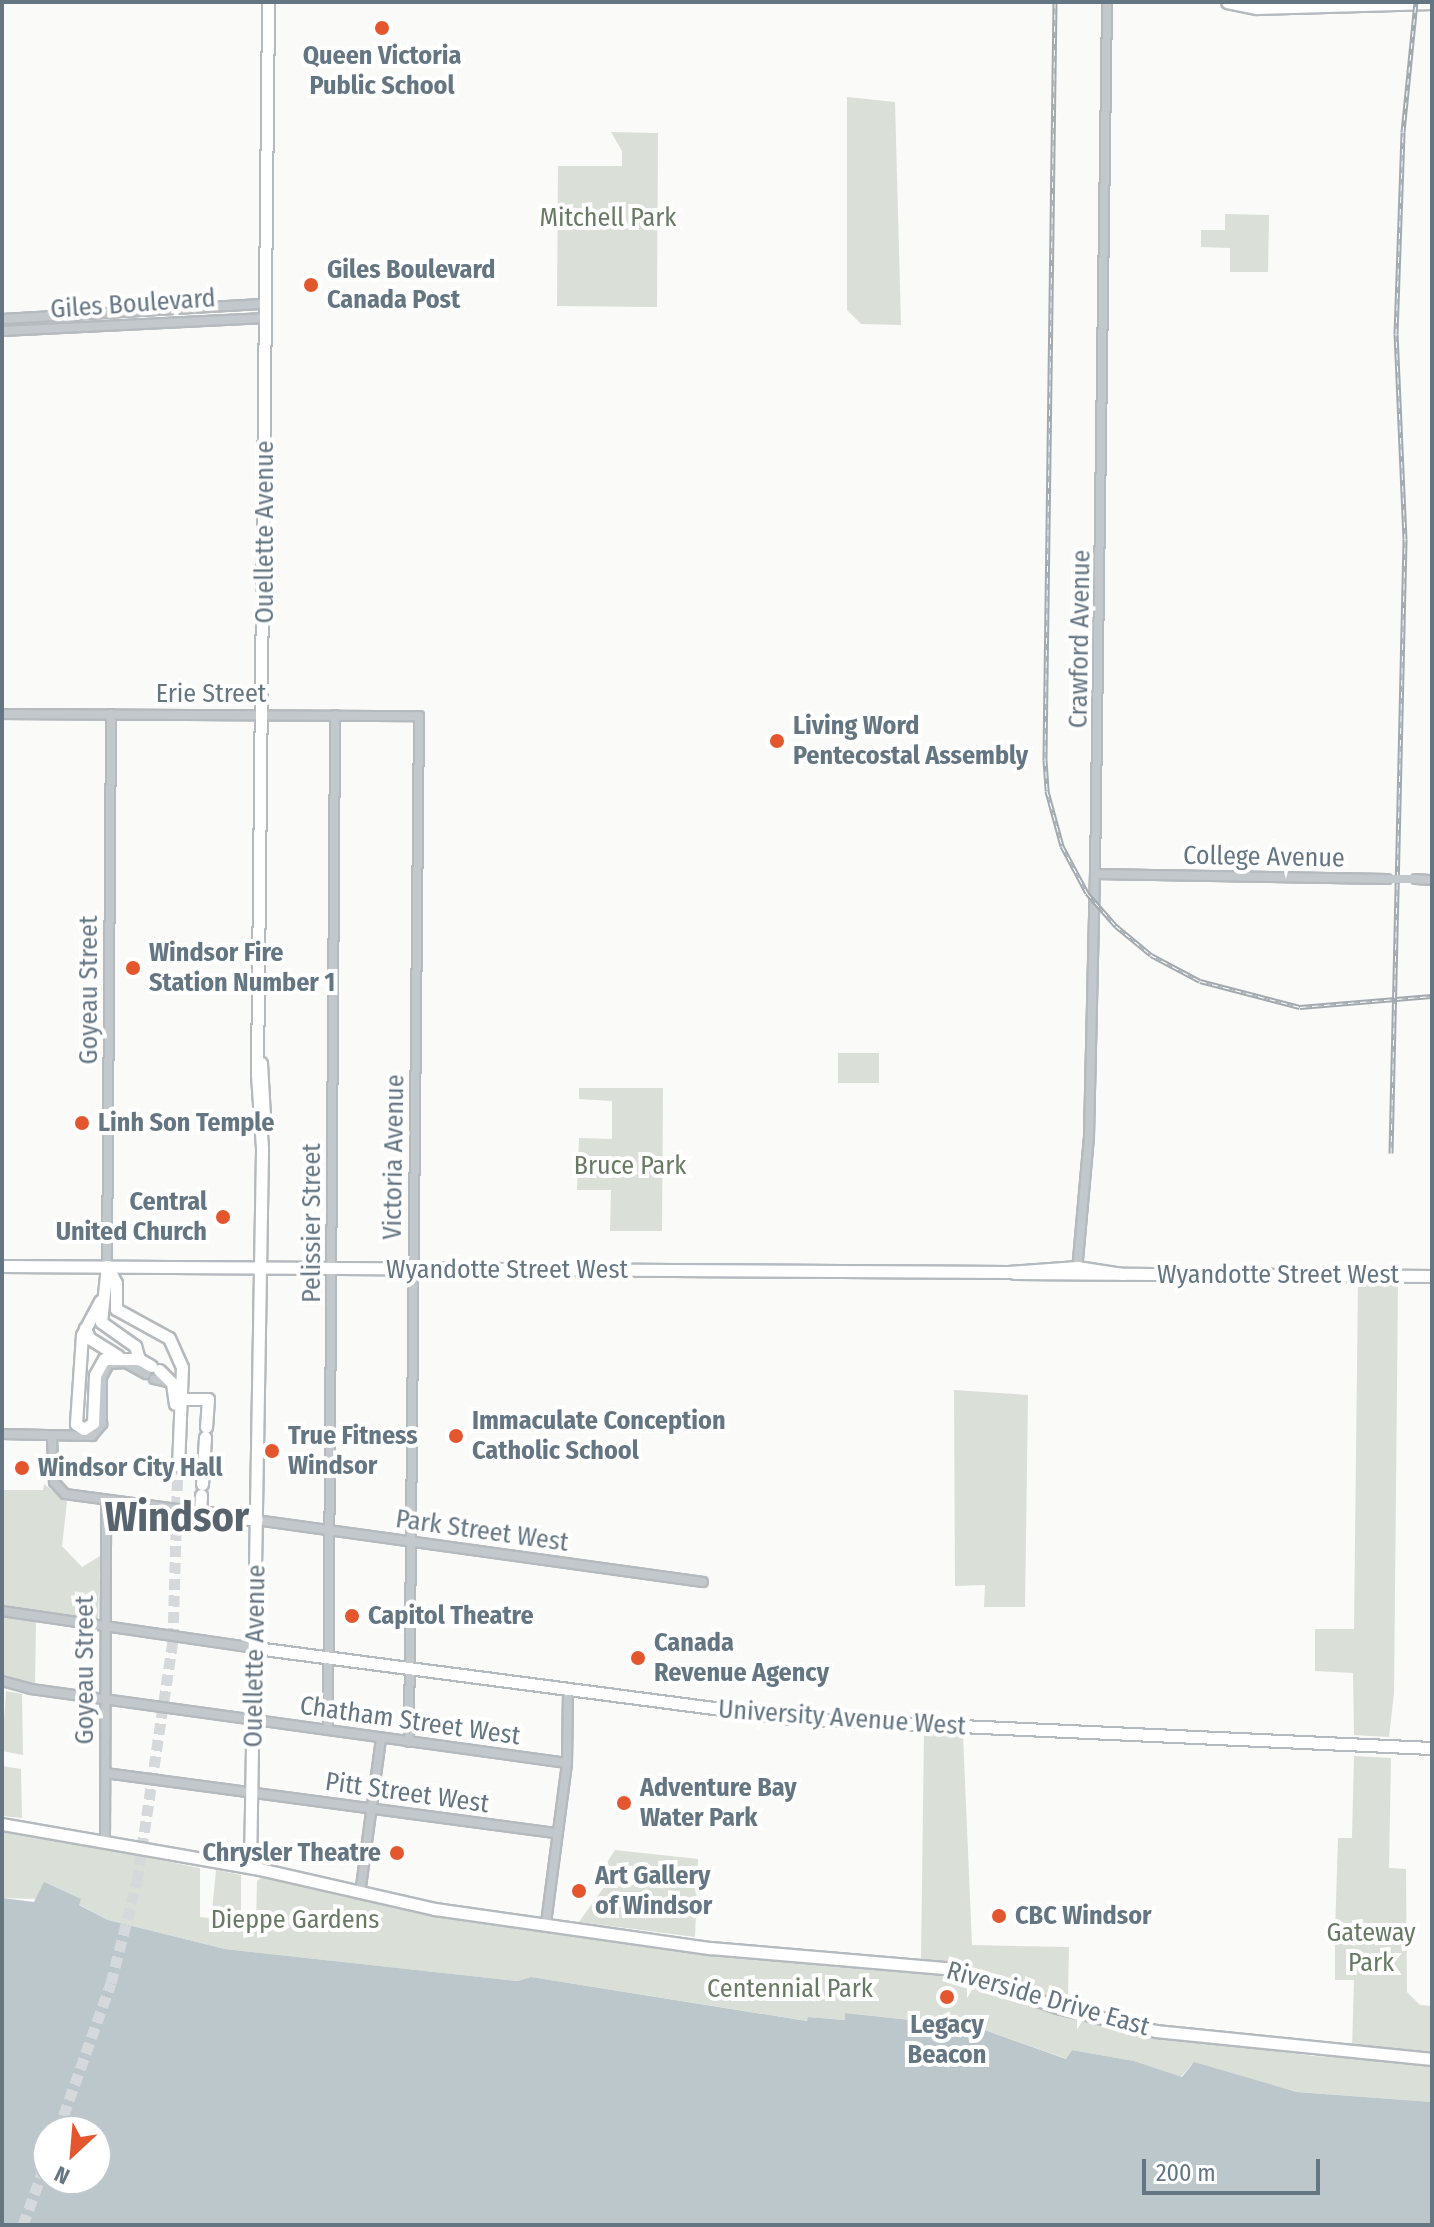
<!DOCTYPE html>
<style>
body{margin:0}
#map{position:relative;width:1434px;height:2227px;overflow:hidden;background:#fafaf8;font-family:"Fira Sans Condensed",sans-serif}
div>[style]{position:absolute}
.green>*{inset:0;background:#dadfd7;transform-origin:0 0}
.water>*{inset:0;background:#bbc7cb}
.major-tunnel>*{height:11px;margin-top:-5.5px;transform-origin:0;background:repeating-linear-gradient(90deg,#d5d9db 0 11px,transparent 0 16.5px)}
.roads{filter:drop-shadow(2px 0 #b5babe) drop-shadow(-2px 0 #b5babe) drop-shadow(0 2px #b5babe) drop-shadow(0 -2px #b5babe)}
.minor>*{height:8px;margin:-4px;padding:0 4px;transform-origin:4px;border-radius:4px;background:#c3c8cc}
.major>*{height:11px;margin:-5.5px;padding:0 5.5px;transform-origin:5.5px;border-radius:5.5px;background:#fff}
.rail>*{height:5px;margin-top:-2.5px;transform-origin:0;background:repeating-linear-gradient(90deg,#fff 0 6px,#a2aab0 0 12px);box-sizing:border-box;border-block:2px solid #a2aab0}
.minor-bridge>*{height:8px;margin:-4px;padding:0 4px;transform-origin:4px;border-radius:4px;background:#c3c8cc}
.dots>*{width:22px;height:22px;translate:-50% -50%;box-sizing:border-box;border:4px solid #fff;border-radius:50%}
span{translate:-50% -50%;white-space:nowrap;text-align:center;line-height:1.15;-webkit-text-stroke:8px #fff;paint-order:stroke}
.poi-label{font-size:26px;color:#657683;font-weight:700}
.left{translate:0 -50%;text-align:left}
.right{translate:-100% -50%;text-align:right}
.park-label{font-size:26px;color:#687a64}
.street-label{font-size:26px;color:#657683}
.town-label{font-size:42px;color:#57646e;font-weight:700}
.frame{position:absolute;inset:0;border:4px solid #657683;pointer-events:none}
.north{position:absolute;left:32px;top:2115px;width:80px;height:80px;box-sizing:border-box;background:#fff;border:2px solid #c1c8cd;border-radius:50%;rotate:206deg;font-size:22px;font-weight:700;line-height:32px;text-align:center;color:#657683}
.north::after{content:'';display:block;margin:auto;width:28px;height:36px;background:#e4572e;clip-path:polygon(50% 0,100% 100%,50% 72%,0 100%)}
.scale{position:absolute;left:1142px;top:2159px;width:178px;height:36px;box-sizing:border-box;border:4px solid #657683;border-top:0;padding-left:10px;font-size:24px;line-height:28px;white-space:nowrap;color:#657683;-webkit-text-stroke:6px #fff;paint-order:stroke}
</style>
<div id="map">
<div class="green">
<i style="clip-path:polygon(847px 97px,895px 102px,901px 325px,861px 324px,847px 310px)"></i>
<i style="clip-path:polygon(611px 132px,658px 133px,657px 307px,557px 306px,558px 166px,622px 166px,622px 151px)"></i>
<i style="clip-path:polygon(1225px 214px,1269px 215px,1268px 272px,1230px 272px,1230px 248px,1201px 247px,1201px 230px,1225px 230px)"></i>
<i style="left:838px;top:1053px;width:41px;height:30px"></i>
<i style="clip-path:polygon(579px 1088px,663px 1088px,662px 1231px,610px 1231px,611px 1190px,577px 1190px,579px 1138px,612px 1139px,612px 1101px,579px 1099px)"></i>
<i style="clip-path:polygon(1358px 1281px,1398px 1282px,1394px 1693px,1389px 1737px,1354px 1735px,1353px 1673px,1315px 1671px,1315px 1629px,1354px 1629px)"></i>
<i style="clip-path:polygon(954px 1390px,1028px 1395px,1025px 1607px,984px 1607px,985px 1585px,955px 1586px)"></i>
<i style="clip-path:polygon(44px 1484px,67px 1502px,62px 1546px,82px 1567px,100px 1556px,98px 1620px,2px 1608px,2px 1490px,43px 1490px)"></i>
<i style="clip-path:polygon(2px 1616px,36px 1620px,35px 1685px,2px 1676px)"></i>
<i style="clip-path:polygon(6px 1691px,22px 1694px,23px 1755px,2px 1751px)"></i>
<i style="clip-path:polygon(924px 1733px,963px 1735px,972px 1945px,1069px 1947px,1068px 1996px,1063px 2002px,980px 1972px,921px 1959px)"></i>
<i style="clip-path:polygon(1354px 1756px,1391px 1758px,1389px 1868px,1406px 1869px,1407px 1992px,1420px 2005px,1432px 2006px,1432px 2054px,1352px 2049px,1354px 1980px,1335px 1980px,1335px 1934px,1338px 1838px,1352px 1838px)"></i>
<i style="clip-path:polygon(2px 1766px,21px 1769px,22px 1818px,2px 1816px)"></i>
<i style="clip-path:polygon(2px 1829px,200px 1868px,200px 1917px,256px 1923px,257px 1881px,264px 1876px,434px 1916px,718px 1955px,922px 1968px,1130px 2032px,1314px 2056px,1432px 2063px,1432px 2102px,1298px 2092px,1192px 2064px,1181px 2077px,1134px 2061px,1072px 2050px,1067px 2059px,976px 2027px,846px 2013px,846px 2020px,808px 2017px,808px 2021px,531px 1977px,517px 1981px,225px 1949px,108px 1920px,78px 1904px,81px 1900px,2px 1898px)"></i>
<i style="clip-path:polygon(615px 1850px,698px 1859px,695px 1937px,579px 1922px,604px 1887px,595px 1881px)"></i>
<i style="clip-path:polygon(216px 1870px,241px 1875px,241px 1913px,212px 1911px)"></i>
</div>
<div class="water">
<i style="clip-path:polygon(evenodd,44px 1882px,81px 1899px,79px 1905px,108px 1920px,225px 1949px,517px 1981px,531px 1977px,807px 2021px,808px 2017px,845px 2020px,845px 2013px,976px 2027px,1066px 2059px,1072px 2050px,1134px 2061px,1182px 2077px,1194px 2062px,1297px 2092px,1432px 2102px,1432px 2225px,2px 2225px,2px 1898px,34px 1902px,44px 1882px,48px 2131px,96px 2131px,96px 2179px,48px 2179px,48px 2131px)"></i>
</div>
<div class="major-tunnel">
<i style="left:58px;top:2131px;width:157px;rotate:-70.3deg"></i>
<i style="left:111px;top:1983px;width:105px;rotate:-75.7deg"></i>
<i style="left:137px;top:1881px;width:245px;rotate:-81.5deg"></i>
<i style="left:173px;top:1639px;width:174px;rotate:-88.4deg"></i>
<i style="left:23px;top:2225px;width:72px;rotate:-69.8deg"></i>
</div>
<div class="roads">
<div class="minor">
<i style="left:2px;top:319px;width:264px;rotate:-3.3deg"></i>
<i style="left:2px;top:331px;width:264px;rotate:-2.8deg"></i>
<i style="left:2px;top:714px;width:417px;rotate:0.3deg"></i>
<i style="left:419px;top:716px;width:1026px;rotate:90.56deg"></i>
<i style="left:1095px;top:874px;width:292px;rotate:1deg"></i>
<i style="left:1416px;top:879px;width:16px;rotate:4deg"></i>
<i style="left:107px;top:1266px;width:552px;rotate:-89.58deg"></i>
<i style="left:1077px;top:1271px;width:136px;rotate:-84.9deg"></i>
<i style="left:1089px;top:1136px;width:262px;rotate:-88.7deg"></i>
<i style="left:1095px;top:874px;width:872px;rotate:-89.21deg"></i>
<i style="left:154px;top:1379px;width:18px;rotate:13deg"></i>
<i style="left:2px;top:1434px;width:90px;rotate:1.3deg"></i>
<i style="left:92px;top:1436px;width:16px;rotate:-50deg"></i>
<i style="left:102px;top:1424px;width:47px;rotate:-90deg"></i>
<i style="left:102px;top:1377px;width:15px;rotate:-62deg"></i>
<i style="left:109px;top:1364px;width:17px;rotate:-3deg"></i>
<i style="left:126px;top:1363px;width:23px;rotate:29deg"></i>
<i style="left:52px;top:1439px;width:43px;rotate:87.3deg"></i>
<i style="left:54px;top:1482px;width:16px;rotate:47deg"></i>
<i style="left:65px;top:1494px;width:136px;rotate:7.6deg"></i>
<i style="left:256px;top:1520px;width:451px;rotate:7.9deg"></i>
<i style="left:2px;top:1611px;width:257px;rotate:8.3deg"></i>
<i style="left:2px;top:1681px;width:30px;rotate:15deg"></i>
<i style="left:31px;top:1689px;width:541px;rotate:7.86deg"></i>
<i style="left:328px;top:1730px;width:1015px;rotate:-89.6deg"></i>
<i style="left:105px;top:1773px;width:456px;rotate:7.6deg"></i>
<i style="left:105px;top:1840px;width:340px;rotate:-89.8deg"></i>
<i style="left:360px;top:1894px;width:157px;rotate:-82.3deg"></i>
<i style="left:546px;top:1923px;width:161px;rotate:-82.5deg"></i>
<i style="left:567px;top:1763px;width:72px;rotate:-89.2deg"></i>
</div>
<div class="major">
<i style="left:1227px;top:2px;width:30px;rotate:12deg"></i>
<i style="left:1256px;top:8px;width:176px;rotate:-1.6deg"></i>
<i style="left:261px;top:1063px;width:54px;rotate:86.8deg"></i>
<i style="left:2px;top:1266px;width:1006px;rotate:0.34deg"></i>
<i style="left:1008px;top:1272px;width:69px;rotate:-4.1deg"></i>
<i style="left:1077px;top:1267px;width:47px;rotate:8.7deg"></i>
<i style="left:107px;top:1266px;width:19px;rotate:62deg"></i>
<i style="left:116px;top:1283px;width:26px;rotate:90deg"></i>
<i style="left:116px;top:1309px;width:60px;rotate:28.7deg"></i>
<i style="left:169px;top:1338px;width:32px;rotate:66deg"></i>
<i style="left:182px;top:1367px;width:98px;rotate:92.3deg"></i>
<i style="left:107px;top:1266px;width:56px;rotate:96.1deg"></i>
<i style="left:101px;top:1322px;width:42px;rotate:35.2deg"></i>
<i style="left:135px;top:1346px;width:14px;rotate:73deg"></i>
<i style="left:1014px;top:1273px;width:418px;rotate:0.4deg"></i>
<i style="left:100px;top:1301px;width:38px;rotate:118deg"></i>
<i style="left:82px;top:1335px;width:89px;rotate:93.9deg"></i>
<i style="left:76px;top:1424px;width:9px;rotate:32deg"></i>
<i style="left:84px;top:1429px;width:11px;rotate:-34deg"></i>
<i style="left:93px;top:1423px;width:48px;rotate:-87.6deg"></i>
<i style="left:95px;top:1375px;width:18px;rotate:-61deg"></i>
<i style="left:104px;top:1359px;width:35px"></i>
<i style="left:139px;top:1359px;width:14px;rotate:30deg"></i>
<i style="left:85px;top:1328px;width:11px;rotate:68deg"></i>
<i style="left:89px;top:1338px;width:34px;rotate:32deg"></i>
<i style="left:159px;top:1370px;width:18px;rotate:45deg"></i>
<i style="left:172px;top:1383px;width:21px;rotate:82deg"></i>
<i style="left:182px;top:1399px;width:26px"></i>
<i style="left:208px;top:1399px;width:28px;rotate:94deg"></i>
<i style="left:202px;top:1484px;width:47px;rotate:-86.3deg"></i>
<i style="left:201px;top:1495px;width:17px;rotate:93deg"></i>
<i style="left:200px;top:1512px;width:57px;rotate:8.1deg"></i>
<i style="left:256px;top:1648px;width:539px;rotate:7.47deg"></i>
<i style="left:790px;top:1718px;width:643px;rotate:2.68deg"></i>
<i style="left:2px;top:1824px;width:262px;rotate:9.9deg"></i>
<i style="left:260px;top:1869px;width:180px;rotate:12.9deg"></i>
<i style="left:435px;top:1909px;width:278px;rotate:8.1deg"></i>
<i style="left:710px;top:1948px;width:244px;rotate:4.9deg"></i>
<i style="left:953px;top:1969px;width:111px;rotate:20.1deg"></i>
<i style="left:1057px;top:2007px;width:102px;rotate:13.6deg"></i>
<i style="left:1156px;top:2031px;width:277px;rotate:5.8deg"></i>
<i style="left:250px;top:1867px;width:719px;rotate:-89.04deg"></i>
<i style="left:262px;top:1148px;width:74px;rotate:-93.9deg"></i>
<i style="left:257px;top:1074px;width:1072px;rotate:-89.41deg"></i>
</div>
</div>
<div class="rail">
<i style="left:1055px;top:2px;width:758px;rotate:90.76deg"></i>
<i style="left:1045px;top:760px;width:31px;rotate:86deg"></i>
<i style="left:1047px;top:791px;width:57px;rotate:74.7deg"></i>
<i style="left:1062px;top:846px;width:53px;rotate:62deg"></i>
<i style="left:1087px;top:893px;width:44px;rotate:48.7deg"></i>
<i style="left:1116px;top:926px;width:45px;rotate:39.6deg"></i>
<i style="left:1151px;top:955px;width:55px;rotate:28deg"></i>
<i style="left:1200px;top:981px;width:103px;rotate:14.6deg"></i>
<i style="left:1300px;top:1007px;width:132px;rotate:-4.8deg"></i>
<i style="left:1391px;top:1153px;width:614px;rotate:-88.69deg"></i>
<i style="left:1405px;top:539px;width:205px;rotate:-92.5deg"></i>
<i style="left:1396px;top:334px;width:202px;rotate:-88deg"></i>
<i style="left:1403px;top:132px;width:131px;rotate:-84.3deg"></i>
</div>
<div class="minor-bridge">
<i style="left:1387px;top:879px;width:29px"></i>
</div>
<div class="dots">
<i style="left:382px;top:28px;background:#e4572e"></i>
<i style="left:311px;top:285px;background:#e4572e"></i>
<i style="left:777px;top:741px;background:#e4572e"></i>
<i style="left:133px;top:968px;background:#e4572e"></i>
<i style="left:82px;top:1123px;background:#e4572e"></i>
<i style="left:223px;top:1217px;background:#e4572e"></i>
<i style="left:456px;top:1436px;background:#e4572e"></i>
<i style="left:272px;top:1451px;background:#e4572e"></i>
<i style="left:22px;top:1468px;background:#e4572e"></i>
<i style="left:352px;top:1616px;background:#e4572e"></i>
<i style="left:638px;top:1658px;background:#e4572e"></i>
<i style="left:624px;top:1803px;background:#e4572e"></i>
<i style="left:397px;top:1853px;background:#e4572e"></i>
<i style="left:579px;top:1891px;background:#e4572e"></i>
<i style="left:999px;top:1916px;background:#e4572e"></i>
<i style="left:947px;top:1997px;background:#e4572e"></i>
</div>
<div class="poi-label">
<span style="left:382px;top:71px">Queen Victoria<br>Public School</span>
<span class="left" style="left:327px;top:285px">Giles Boulevard<br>Canada Post</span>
<span class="left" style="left:793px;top:741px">Living Word<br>Pentecostal Assembly</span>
<span class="left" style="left:149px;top:968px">Windsor Fire<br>Station Number 1</span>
<span class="left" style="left:98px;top:1123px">Linh Son Temple</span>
<span class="right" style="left:207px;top:1217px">Central<br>United Church</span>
<span class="left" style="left:472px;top:1436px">Immaculate Conception<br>Catholic School</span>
<span class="left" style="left:288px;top:1451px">True Fitness<br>Windsor</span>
<span class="left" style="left:38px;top:1468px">Windsor City Hall</span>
<span class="left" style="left:368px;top:1616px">Capitol Theatre</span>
<span class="left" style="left:654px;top:1658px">Canada<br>Revenue Agency</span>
<span class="left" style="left:640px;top:1803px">Adventure Bay<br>Water Park</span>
<span class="right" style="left:381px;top:1853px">Chrysler Theatre</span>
<span class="left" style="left:595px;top:1891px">Art Gallery<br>of Windsor</span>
<span class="left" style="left:1015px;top:1916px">CBC Windsor</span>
<span style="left:947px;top:2040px">Legacy<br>Beacon</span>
</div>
<div class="park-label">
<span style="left:608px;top:218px">Mitchell Park</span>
<span style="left:630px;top:1166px">Bruce Park</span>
<span style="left:295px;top:1920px">Dieppe Gardens</span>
<span style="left:1371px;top:1948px">Gateway<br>Park</span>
<span style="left:790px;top:1989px">Centennial Park</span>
</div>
<div class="street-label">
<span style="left:133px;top:304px;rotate:-4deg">Giles Boulevard</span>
<span style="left:265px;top:532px;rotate:-90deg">Ouellette Avenue</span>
<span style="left:1080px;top:639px;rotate:-89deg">Crawford Avenue</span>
<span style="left:211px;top:694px">Erie Street</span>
<span style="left:1264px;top:857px;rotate:1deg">College Avenue</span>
<span style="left:89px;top:990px;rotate:-90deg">Goyeau Street</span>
<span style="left:394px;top:1157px;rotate:-89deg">Victoria Avenue</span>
<span style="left:312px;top:1223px;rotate:-90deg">Pelissier Street</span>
<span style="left:507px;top:1270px">Wyandotte Street West</span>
<span style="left:1278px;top:1275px">Wyandotte Street West</span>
<span style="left:482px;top:1531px;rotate:8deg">Park Street West</span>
<span style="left:255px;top:1656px;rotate:-89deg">Ouellette Avenue</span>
<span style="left:85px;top:1670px;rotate:-90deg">Goyeau Street</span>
<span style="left:842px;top:1718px;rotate:4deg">University Avenue West</span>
<span style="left:410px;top:1721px;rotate:8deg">Chatham Street West</span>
<span style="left:407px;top:1793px;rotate:8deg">Pitt Street West</span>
<span style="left:1048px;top:1999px;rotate:16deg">Riverside Drive East</span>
</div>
<div class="town-label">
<span style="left:177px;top:1517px">Windsor</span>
</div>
<div class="frame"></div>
<div class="north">N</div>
<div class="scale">200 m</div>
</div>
